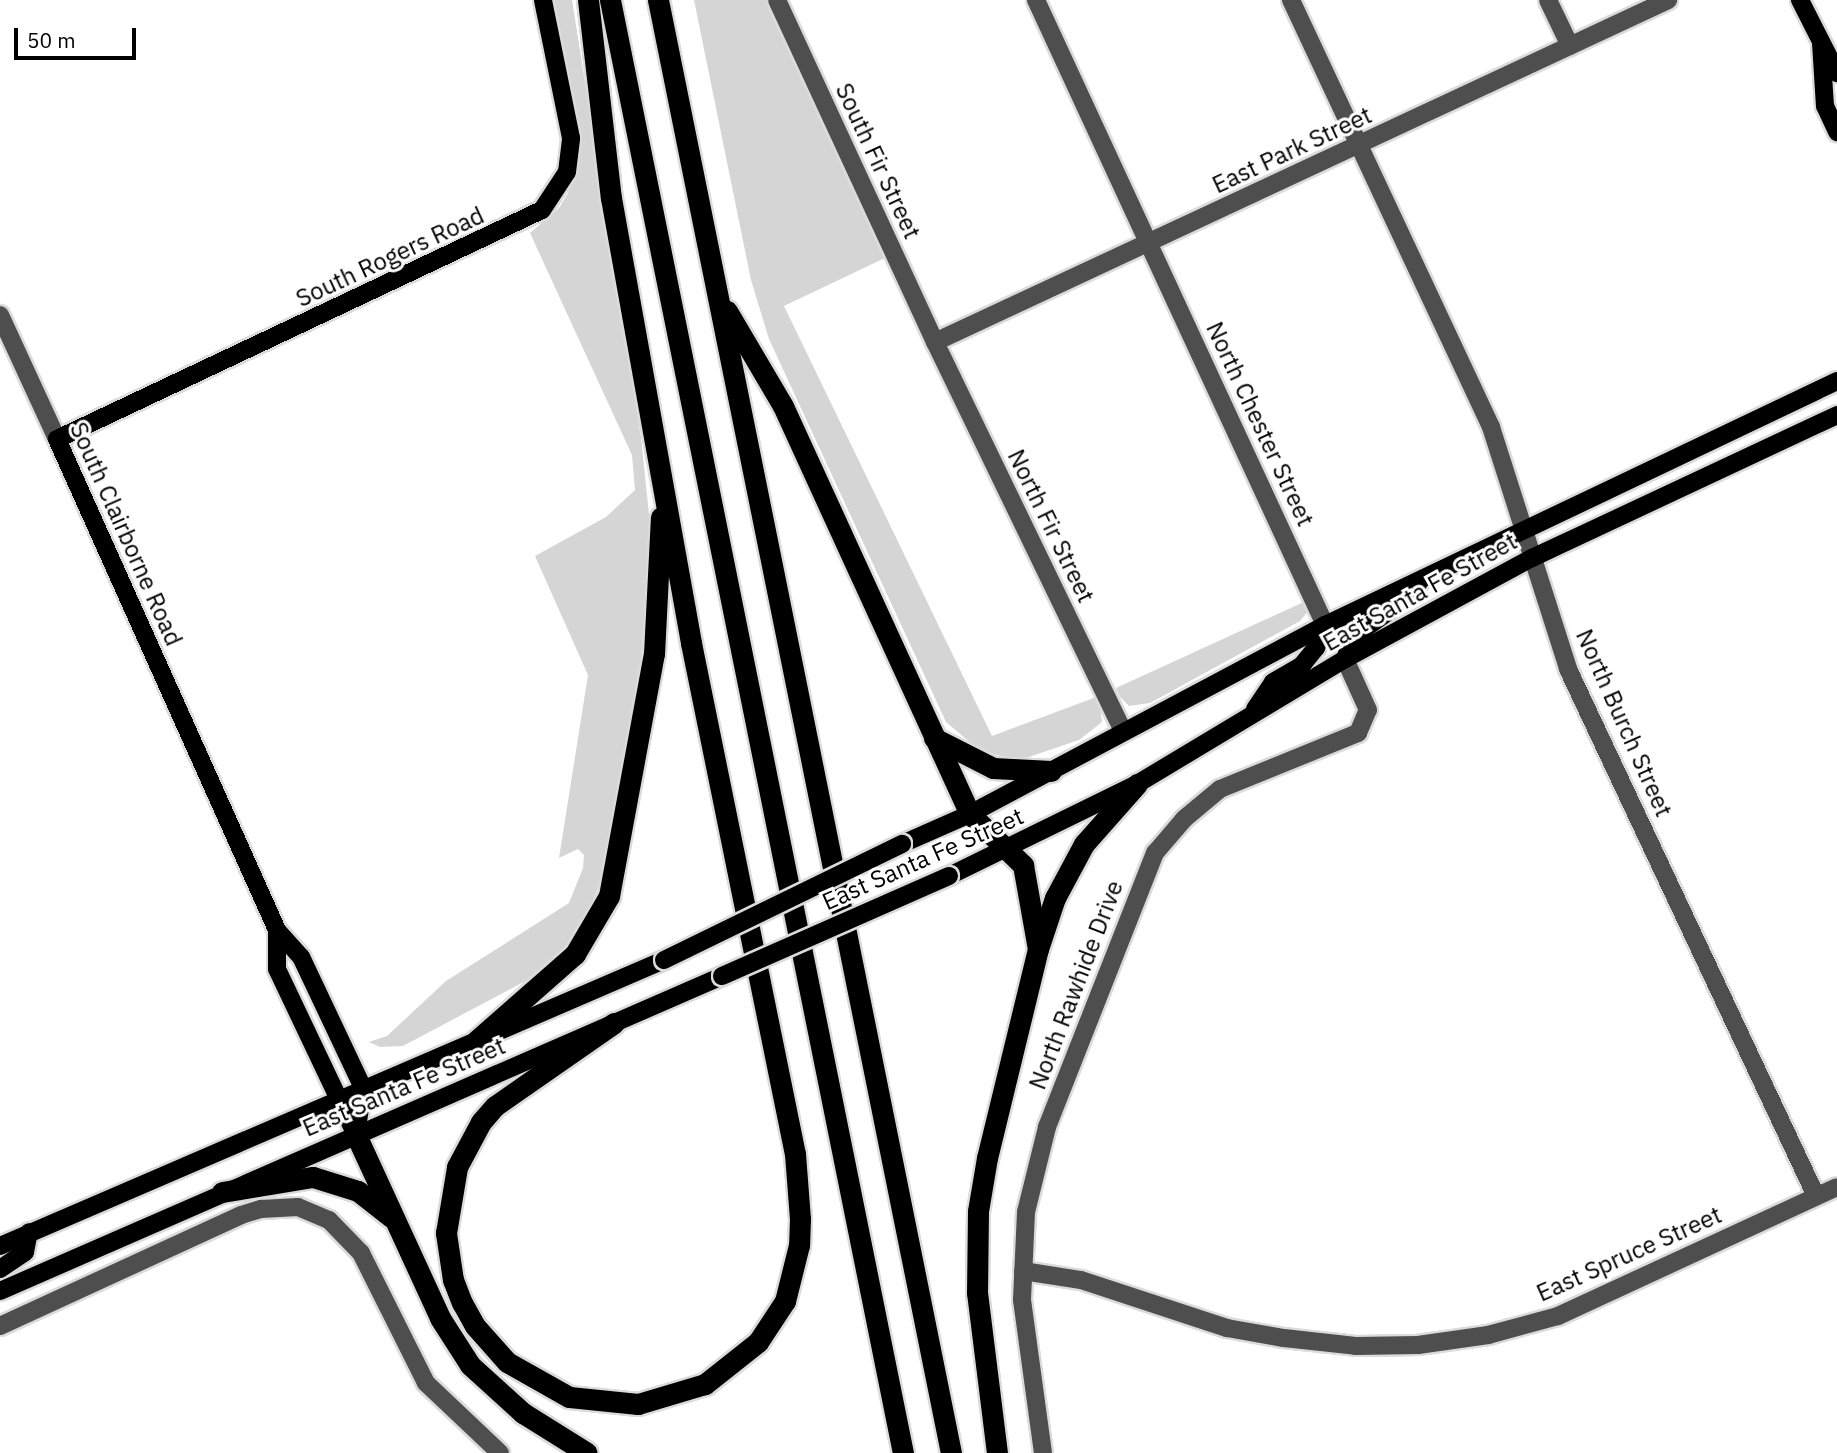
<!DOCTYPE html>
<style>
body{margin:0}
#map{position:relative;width:1837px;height:1453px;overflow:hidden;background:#fff;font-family:"IBM Plex Sans",sans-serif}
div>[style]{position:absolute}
.green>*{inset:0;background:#d5d5d5}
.roads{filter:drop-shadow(2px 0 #dbdbdb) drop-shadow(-2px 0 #dbdbdb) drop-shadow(0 2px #dbdbdb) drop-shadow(0 -2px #dbdbdb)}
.minor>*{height:18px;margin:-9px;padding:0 9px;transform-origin:9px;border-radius:9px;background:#4e4e4e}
.major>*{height:18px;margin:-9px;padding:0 9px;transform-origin:9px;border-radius:9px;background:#000}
.highway>*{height:21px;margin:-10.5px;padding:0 10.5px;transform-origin:10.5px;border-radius:10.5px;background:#000}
.bridges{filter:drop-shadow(2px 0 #dbdbdb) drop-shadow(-2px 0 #dbdbdb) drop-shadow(0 2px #dbdbdb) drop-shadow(0 -2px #dbdbdb)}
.major-bridge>*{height:18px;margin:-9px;padding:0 9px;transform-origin:9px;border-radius:9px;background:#000}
span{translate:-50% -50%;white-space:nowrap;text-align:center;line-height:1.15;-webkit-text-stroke:6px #fff;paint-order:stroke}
.street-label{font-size:24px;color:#000}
.scale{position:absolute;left:14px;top:28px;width:122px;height:32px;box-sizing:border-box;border:4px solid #000;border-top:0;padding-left:9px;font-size:21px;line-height:24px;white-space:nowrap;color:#000;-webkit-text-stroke:5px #fff;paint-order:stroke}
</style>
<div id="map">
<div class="green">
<i style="clip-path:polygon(554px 0,572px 0,641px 437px,651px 534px,639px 685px,602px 879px,576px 939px,531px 978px,403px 1046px,380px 1047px,369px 1042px,387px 1036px,446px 981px,569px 903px,583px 868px,584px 855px,578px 849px,559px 858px,588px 675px,535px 556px,606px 517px,635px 490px,632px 455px,530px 233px,559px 208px,568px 193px,579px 150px)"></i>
<i style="clip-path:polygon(694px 0,766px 0,887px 257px,784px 306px,992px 736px,1099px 696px,1102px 722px,1079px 740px,1029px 757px,1007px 758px,978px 749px,946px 722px,769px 339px,751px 280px)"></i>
<i style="clip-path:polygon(1306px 601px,1308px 611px,1300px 621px,1150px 703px,1129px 706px,1120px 697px,1116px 688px)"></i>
</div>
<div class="roads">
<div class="minor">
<i style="left:777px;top:0;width:377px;rotate:65.2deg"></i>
<i style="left:935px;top:342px;width:432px;rotate:64.2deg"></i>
<i style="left:1036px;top:0;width:689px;rotate:65.18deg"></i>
<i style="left:1291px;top:0;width:472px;rotate:64.9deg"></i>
<i style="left:1491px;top:427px;width:254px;rotate:72.3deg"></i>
<i style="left:1568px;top:669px;width:582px;rotate:64.8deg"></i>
<i style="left:1548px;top:0;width:51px;rotate:64.4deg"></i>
<i style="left:0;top:315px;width:136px;rotate:65.3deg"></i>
<i style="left:935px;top:342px;width:809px;rotate:-25.01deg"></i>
<i style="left:1023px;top:1271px;width:59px;rotate:8.8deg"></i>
<i style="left:1081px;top:1280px;width:154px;rotate:18.2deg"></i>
<i style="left:1227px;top:1328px;width:58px;rotate:10deg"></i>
<i style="left:1284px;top:1338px;width:72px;rotate:6.3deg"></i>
<i style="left:1356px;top:1346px;width:62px;rotate:-0.9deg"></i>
<i style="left:1418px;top:1345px;width:71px;rotate:-8.1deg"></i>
<i style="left:1488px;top:1335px;width:73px;rotate:-15.2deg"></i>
<i style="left:1558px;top:1316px;width:307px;rotate:-24.8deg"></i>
<i style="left:0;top:1326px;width:265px;rotate:-24.7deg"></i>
<i style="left:241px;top:1215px;width:21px;rotate:-17deg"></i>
<i style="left:261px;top:1209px;width:37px;rotate:-3deg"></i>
<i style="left:298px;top:1207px;width:34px;rotate:23deg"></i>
<i style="left:329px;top:1220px;width:46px;rotate:45.9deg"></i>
<i style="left:361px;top:1253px;width:145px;rotate:63.4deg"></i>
<i style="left:426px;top:1383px;width:102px;rotate:43.4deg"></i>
<i style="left:1043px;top:1453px;width:154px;rotate:-97.8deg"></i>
<i style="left:1022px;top:1300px;width:88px;rotate:-87.4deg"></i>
<i style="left:1026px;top:1212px;width:88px;rotate:-76.1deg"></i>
<i style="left:1047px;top:1127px;width:295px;rotate:-68.5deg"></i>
<i style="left:1155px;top:853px;width:45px;rotate:-49.5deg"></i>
<i style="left:1184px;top:819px;width:47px;rotate:-39.8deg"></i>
<i style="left:1220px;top:789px;width:149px;rotate:-22.1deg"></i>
<i style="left:1358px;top:733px;width:25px;rotate:-67deg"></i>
<i style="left:1368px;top:710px;width:56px;rotate:-114.3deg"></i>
</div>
<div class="major">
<i style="left:1800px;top:0;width:82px;rotate:63.1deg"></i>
<i style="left:1821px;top:43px;width:63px;rotate:86.4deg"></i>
<i style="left:1825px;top:106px;width:29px;rotate:65deg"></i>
<i style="left:1345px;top:659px;width:23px;rotate:-70deg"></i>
<i style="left:1353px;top:637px;width:60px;rotate:-35.5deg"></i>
<i style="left:1402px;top:602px;width:24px;rotate:-48deg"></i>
<i style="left:1255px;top:709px;width:32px;rotate:-56deg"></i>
<i style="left:1273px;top:682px;width:34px;rotate:-30deg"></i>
<i style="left:1302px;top:665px;width:22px;rotate:-51deg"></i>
<i style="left:1316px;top:648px;width:25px;rotate:-69deg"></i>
<i style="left:902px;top:844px;width:74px;rotate:-23.8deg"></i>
<i style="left:970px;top:814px;width:402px;rotate:-28deg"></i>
<i style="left:1325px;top:625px;width:567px;rotate:-25.48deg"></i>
<i style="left:949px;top:876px;width:209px;rotate:-26.1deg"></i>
<i style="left:1137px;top:784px;width:243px;rotate:-31deg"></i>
<i style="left:1345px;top:659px;width:213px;rotate:-28.4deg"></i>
<i style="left:1532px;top:558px;width:337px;rotate:-25.1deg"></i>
<i style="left:277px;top:930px;width:39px;rotate:90deg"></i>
<i style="left:277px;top:969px;width:184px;rotate:64.6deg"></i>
<i style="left:356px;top:1135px;width:48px;rotate:-81.5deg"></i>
<i style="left:363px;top:1088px;width:145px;rotate:-115.3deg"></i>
<i style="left:301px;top:957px;width:36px;rotate:-132deg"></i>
<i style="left:277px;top:930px;width:538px;rotate:-114.14deg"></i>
<i style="left:57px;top:439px;width:536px;rotate:-25.28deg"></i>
<i style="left:542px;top:210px;width:45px;rotate:-56.7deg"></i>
<i style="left:567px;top:172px;width:34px;rotate:-83deg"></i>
<i style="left:571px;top:138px;width:141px;rotate:-101.5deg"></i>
<i style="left:0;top:1246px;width:723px;rotate:-23.3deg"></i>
<i style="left:0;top:1269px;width:30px;rotate:-34deg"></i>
<i style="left:25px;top:1252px;width:20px;rotate:-79deg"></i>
<i style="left:0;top:1291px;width:788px;rotate:-23.57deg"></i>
</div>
<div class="highway">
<i style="left:588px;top:0;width:199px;rotate:83.4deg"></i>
<i style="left:611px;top:198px;width:452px;rotate:79.8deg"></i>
<i style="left:691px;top:643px;width:521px;rotate:78.5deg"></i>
<i style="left:795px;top:1154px;width:65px;rotate:85.6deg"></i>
<i style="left:800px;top:1219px;width:26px;rotate:92deg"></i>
<i style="left:799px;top:1245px;width:58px;rotate:104deg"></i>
<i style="left:785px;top:1301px;width:49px;rotate:123.4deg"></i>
<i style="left:758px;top:1342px;width:68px;rotate:141.6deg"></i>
<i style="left:705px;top:1384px;width:70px;rotate:163.4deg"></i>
<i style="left:638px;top:1404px;width:69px;rotate:-174.2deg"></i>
<i style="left:569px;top:1397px;width:71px;rotate:-150.6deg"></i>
<i style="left:507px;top:1362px;width:48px;rotate:-131.6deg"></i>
<i style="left:475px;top:1326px;width:26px;rotate:-119deg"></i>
<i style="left:462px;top:1303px;width:25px;rotate:-111deg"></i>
<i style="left:453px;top:1280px;width:48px;rotate:-98.5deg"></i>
<i style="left:446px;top:1233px;width:67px;rotate:-80.5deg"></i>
<i style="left:457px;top:1167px;width:51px;rotate:-61.9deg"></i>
<i style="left:481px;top:1122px;width:21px;rotate:-49deg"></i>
<i style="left:495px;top:1106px;width:145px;rotate:-34.9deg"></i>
<i style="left:610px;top:0;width:1482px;rotate:78.6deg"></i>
<i style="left:658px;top:0;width:1482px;rotate:78.6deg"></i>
<i style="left:727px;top:311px;width:110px;rotate:59.5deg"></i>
<i style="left:783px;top:406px;width:449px;rotate:65.4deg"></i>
<i style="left:970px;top:814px;width:74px;rotate:43.9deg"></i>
<i style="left:1023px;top:865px;width:85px;rotate:79.9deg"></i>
<i style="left:934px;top:738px;width:66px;rotate:27deg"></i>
<i style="left:993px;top:768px;width:58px;rotate:3deg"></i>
<i style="left:476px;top:1041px;width:132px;rotate:-41.3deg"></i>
<i style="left:575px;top:954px;width:67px;rotate:-59.6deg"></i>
<i style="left:609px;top:896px;width:246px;rotate:-79.5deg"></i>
<i style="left:654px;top:654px;width:137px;rotate:-87.1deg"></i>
<i style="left:356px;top:1135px;width:201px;rotate:65.3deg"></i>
<i style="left:440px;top:1318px;width:56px;rotate:57.4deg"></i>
<i style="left:470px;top:1365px;width:72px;rotate:42.2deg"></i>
<i style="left:523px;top:1413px;width:75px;rotate:32deg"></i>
<i style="left:222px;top:1192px;width:92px;rotate:-9.4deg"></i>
<i style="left:313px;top:1177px;width:47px;rotate:17.3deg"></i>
<i style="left:358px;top:1191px;width:42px;rotate:38.2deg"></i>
<i style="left:997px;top:1453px;width:161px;rotate:-97.1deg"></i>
<i style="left:977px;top:1293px;width:82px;rotate:-89.3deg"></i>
<i style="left:978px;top:1211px;width:54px;rotate:-80.4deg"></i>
<i style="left:987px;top:1158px;width:215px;rotate:-76.3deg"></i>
<i style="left:1038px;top:949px;width:54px;rotate:-71.6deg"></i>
<i style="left:1055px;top:898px;width:61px;rotate:-61.8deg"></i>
<i style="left:1084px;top:844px;width:80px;rotate:-48.5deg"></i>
</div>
</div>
<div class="bridges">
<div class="major-bridge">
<i style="left:664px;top:960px;width:265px;rotate:-26deg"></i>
<i style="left:722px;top:976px;width:248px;rotate:-23.8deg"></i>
</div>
</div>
<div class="street-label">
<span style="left:1292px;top:150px;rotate:-25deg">East Park Street</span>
<span style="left:878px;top:161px;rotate:65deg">South Fir Street</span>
<span style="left:390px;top:257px;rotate:-25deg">South Rogers Road</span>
<span style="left:1260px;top:424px;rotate:65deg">North Chester Street</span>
<span style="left:1051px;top:526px;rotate:64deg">North Fir Street</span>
<span style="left:126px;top:534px;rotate:66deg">South Clairborne Road</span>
<span style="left:1420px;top:592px;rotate:-29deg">East Santa Fe Street</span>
<span style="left:1624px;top:723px;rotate:66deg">North Burch Street</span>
<span style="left:923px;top:859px;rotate:-24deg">East Santa Fe Street</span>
<span style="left:1076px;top:985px;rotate:-69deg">North Rawhide Drive</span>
<span style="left:404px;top:1087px;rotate:-23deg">East Santa Fe Street</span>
<span style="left:1629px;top:1254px;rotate:-24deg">East Spruce Street</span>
</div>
<div class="scale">50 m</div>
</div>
